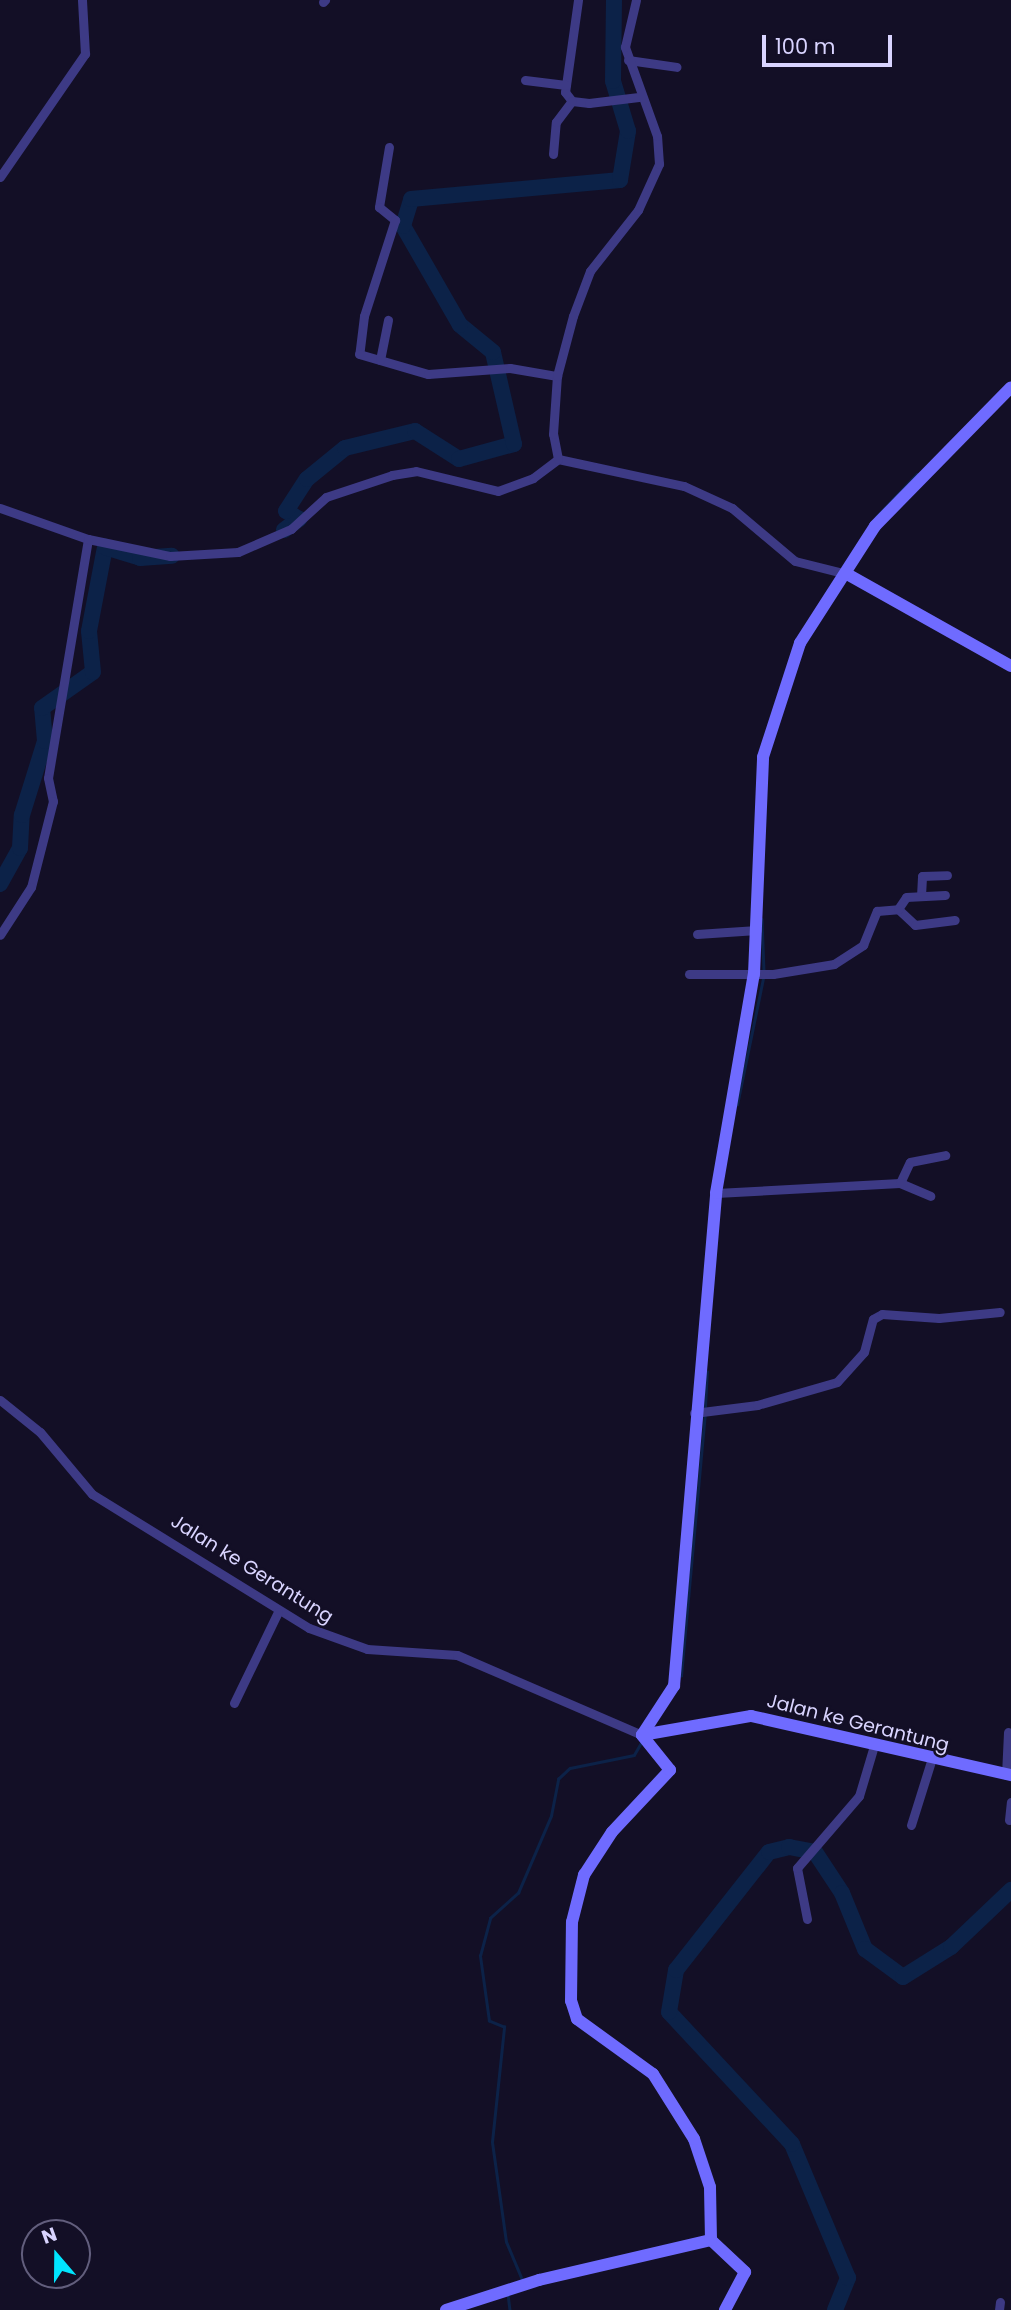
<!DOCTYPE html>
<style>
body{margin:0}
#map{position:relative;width:1011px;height:2310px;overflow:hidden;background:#130f26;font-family:Poppins,sans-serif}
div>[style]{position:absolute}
.stream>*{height:2.5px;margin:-1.25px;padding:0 1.25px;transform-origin:1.25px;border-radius:1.25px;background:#0c2248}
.river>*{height:16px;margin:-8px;padding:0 8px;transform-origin:8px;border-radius:8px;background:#0c2248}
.street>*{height:9px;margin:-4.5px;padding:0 4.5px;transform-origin:4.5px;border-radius:4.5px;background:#3d3a85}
.secondary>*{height:12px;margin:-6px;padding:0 6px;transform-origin:6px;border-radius:6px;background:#6f6bff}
span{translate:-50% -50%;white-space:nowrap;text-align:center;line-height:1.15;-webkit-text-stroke:5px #130f26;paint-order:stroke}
.street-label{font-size:19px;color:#d9d4ff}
.north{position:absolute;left:21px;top:2219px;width:70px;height:70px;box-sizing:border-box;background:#130f26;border:2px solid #625e7d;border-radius:50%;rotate:340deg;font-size:19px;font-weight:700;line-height:28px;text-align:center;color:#d9d4ff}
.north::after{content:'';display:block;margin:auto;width:24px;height:32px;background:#00e5ff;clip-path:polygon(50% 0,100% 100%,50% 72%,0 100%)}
.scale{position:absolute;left:762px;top:35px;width:130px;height:32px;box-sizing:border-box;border:4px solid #d9d4ff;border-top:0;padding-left:9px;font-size:21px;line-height:24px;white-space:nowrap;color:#d9d4ff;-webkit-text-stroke:5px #130f26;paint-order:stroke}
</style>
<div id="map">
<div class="stream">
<i style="left:876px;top:517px;width:59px;rotate:-46.4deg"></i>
<i style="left:762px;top:919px;width:53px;rotate:87.8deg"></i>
<i style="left:737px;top:1105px;width:130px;rotate:-78.4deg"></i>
<i style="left:705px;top:1407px;width:35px;rotate:-87deg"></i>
<i style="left:681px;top:1676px;width:263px;rotate:-84.8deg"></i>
<i style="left:522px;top:2280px;width:41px;rotate:-112.8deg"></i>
<i style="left:506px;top:2242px;width:101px;rotate:-98deg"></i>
<i style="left:492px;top:2142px;width:116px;rotate:-84deg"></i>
<i style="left:504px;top:2027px;width:16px;rotate:-158deg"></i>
<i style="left:489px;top:2021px;width:66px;rotate:-97.9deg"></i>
<i style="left:480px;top:1956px;width:39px;rotate:-75deg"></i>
<i style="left:490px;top:1918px;width:38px;rotate:-42deg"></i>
<i style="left:518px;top:1893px;width:84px;rotate:-66.8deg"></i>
<i style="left:551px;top:1816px;width:38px;rotate:-79deg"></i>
<i style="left:558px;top:1779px;width:16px;rotate:-43deg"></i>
<i style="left:570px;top:1768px;width:65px;rotate:-11.5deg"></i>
<i style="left:634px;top:1755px;width:16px;rotate:-60deg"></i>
<i style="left:508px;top:2294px;width:16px;rotate:83deg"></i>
</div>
<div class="river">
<i style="left:284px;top:530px;width:19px;rotate:-36deg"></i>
<i style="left:299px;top:519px;width:15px;rotate:-148deg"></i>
<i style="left:286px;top:511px;width:38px;rotate:-57deg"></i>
<i style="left:307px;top:479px;width:49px;rotate:-39.2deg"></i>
<i style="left:345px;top:448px;width:72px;rotate:-13.7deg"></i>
<i style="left:415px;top:431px;width:52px;rotate:32.5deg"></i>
<i style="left:459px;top:459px;width:57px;rotate:-15.3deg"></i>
<i style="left:514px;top:444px;width:94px;rotate:-102.9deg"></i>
<i style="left:493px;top:352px;width:43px;rotate:-140.7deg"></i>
<i style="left:460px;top:325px;width:114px;rotate:-119.9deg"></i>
<i style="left:403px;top:226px;width:28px;rotate:-73deg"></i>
<i style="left:411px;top:199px;width:210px;rotate:-5.2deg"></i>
<i style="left:620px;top:180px;width:50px;rotate:-80.7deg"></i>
<i style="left:628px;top:131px;width:52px;rotate:-106.7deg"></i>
<i style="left:613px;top:81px;width:81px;rotate:-89.3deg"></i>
<i style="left:0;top:884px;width:41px;rotate:-60.9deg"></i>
<i style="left:20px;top:848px;width:33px;rotate:-87deg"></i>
<i style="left:22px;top:815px;width:77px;rotate:-72.7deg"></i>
<i style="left:45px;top:741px;width:33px;rotate:-95deg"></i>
<i style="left:42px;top:708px;width:62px;rotate:-35.2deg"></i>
<i style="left:93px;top:672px;width:41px;rotate:-95.6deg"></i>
<i style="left:89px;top:631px;width:86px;rotate:-79.2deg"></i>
<i style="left:105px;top:547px;width:37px;rotate:17deg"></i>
<i style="left:140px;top:558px;width:32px;rotate:-4deg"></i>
<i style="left:835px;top:2310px;width:35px;rotate:-68deg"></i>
<i style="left:848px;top:2278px;width:145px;rotate:-112.7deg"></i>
<i style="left:792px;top:2144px;width:180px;rotate:-133deg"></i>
<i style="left:669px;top:2012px;width:43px;rotate:-80.5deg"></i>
<i style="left:676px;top:1970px;width:150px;rotate:-51.8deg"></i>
<i style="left:769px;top:1852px;width:21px;rotate:-14deg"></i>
<i style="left:789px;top:1847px;width:26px;rotate:11deg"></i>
<i style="left:815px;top:1852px;width:49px;rotate:56.6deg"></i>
<i style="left:842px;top:1893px;width:61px;rotate:67.7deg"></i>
<i style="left:865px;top:1949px;width:47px;rotate:36.4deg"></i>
<i style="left:903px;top:1977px;width:57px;rotate:-32deg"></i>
<i style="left:951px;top:1947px;width:83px;rotate:-43.5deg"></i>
</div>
<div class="street">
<i style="left:578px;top:0;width:93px;rotate:98deg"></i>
<i style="left:565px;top:92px;width:11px;rotate:52deg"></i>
<i style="left:572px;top:101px;width:17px;rotate:7deg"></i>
<i style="left:589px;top:103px;width:50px;rotate:-6.8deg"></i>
<i style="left:323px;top:2px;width:3px;rotate:-45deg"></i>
<i style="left:628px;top:60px;width:49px;rotate:8.1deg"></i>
<i style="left:525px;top:80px;width:41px;rotate:7deg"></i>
<i style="left:389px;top:147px;width:61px;rotate:99.5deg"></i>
<i style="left:379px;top:207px;width:21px;rotate:39deg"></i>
<i style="left:395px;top:220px;width:101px;rotate:107.9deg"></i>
<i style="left:364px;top:316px;width:38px;rotate:97deg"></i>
<i style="left:359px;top:354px;width:72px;rotate:16.2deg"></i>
<i style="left:428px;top:374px;width:82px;rotate:-4.2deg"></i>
<i style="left:510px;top:368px;width:48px;rotate:9.7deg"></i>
<i style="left:553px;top:154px;width:32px;rotate:-85deg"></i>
<i style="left:556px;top:122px;width:26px;rotate:-53deg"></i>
<i style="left:0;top:177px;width:150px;rotate:-55.4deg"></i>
<i style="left:85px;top:54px;width:54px;rotate:-93.2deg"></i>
<i style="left:380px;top:360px;width:41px;rotate:-78.7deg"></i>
<i style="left:558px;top:459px;width:129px;rotate:12.1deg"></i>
<i style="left:684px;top:486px;width:53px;rotate:24.6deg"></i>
<i style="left:732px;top:508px;width:82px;rotate:40.1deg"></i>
<i style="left:795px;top:561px;width:54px;rotate:14deg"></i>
<i style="left:0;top:508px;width:93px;rotate:19.4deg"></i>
<i style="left:88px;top:539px;width:242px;rotate:99.5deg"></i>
<i style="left:48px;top:778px;width:24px;rotate:78deg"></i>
<i style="left:53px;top:801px;width:89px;rotate:104.3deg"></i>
<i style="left:31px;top:887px;width:57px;rotate:122.9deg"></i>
<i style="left:88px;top:539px;width:84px;rotate:11.7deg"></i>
<i style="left:170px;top:556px;width:68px;rotate:-3.4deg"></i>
<i style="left:238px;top:552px;width:58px;rotate:-23.5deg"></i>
<i style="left:291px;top:529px;width:47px;rotate:-42.4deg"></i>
<i style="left:326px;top:497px;width:70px;rotate:-18.4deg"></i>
<i style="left:392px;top:475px;width:24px;rotate:-9deg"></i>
<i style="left:416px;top:471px;width:84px;rotate:13.7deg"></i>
<i style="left:498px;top:491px;width:37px;rotate:-20deg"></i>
<i style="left:533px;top:478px;width:31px;rotate:-37deg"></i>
<i style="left:558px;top:459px;width:25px;rotate:-101deg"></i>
<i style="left:553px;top:434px;width:58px;rotate:-86.1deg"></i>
<i style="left:557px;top:376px;width:62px;rotate:-75.1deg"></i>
<i style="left:573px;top:316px;width:48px;rotate:-69.3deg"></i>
<i style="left:590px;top:271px;width:78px;rotate:-51.8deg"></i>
<i style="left:638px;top:210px;width:51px;rotate:-65.5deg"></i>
<i style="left:659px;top:164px;width:28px;rotate:-94deg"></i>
<i style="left:657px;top:136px;width:95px;rotate:-109.8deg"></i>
<i style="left:625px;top:47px;width:48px;rotate:-76.8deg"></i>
<i style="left:921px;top:896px;width:20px;rotate:-87deg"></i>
<i style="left:922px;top:876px;width:25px;rotate:-2deg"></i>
<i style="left:898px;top:909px;width:23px;rotate:43deg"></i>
<i style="left:915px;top:925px;width:40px;rotate:-7.1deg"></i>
<i style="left:697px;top:934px;width:60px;rotate:-3.8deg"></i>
<i style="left:689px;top:974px;width:84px"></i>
<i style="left:773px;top:974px;width:62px;rotate:-9.3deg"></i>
<i style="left:834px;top:964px;width:35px;rotate:-33deg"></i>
<i style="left:863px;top:945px;width:37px;rotate:-68deg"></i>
<i style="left:877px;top:911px;width:21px;rotate:-5deg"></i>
<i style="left:898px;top:909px;width:14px;rotate:-56deg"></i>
<i style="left:906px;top:897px;width:39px;rotate:-3deg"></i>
<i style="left:900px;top:1183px;width:23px;rotate:-65deg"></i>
<i style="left:910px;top:1162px;width:36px;rotate:-11deg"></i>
<i style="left:716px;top:1193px;width:184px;rotate:-3.1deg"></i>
<i style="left:900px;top:1183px;width:33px;rotate:23deg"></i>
<i style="left:0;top:1400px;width:51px;rotate:38.7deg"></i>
<i style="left:40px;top:1432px;width:81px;rotate:50deg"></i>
<i style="left:92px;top:1494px;width:255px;rotate:31.7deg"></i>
<i style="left:309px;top:1628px;width:62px;rotate:19.9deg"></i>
<i style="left:367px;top:1649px;width:90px;rotate:3.8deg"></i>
<i style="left:457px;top:1655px;width:202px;rotate:23.4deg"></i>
<i style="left:694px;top:1413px;width:64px;rotate:-7.2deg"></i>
<i style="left:757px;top:1405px;width:83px;rotate:-16deg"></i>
<i style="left:837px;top:1382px;width:40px;rotate:-48deg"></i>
<i style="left:864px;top:1352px;width:34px;rotate:-75deg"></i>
<i style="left:873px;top:1319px;width:10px;rotate:-29deg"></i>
<i style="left:882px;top:1314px;width:57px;rotate:4deg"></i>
<i style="left:939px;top:1318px;width:61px;rotate:-5.6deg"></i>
<i style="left:234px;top:1703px;width:101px;rotate:-64.2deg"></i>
<i style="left:1006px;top:1775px;width:43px;rotate:-87.3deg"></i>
<i style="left:1009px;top:1820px;width:18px;rotate:-84deg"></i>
<i style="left:911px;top:1825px;width:67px;rotate:-72.6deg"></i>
<i style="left:807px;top:1919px;width:52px;rotate:-101.1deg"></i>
<i style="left:797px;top:1868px;width:95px;rotate:-49.3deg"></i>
<i style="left:859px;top:1796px;width:49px;rotate:-73.4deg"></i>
<i style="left:999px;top:2310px;width:8px;rotate:-83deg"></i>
</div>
<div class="secondary">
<i style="left:847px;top:574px;width:188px;rotate:29.3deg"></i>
<i style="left:642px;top:1735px;width:59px;rotate:-56.9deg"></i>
<i style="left:674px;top:1686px;width:495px;rotate:-85.1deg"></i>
<i style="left:716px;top:1193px;width:222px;rotate:-80.2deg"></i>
<i style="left:754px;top:974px;width:217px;rotate:-87.6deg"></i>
<i style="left:763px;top:757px;width:120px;rotate:-72deg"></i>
<i style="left:800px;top:643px;width:139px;rotate:-57.3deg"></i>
<i style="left:875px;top:526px;width:194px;rotate:-45.6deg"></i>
<i style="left:642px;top:1735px;width:111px;rotate:-9.9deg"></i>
<i style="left:751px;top:1716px;width:267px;rotate:12.8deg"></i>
<i style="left:711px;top:2240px;width:47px;rotate:43.3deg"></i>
<i style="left:745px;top:2272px;width:43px;rotate:117.8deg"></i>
<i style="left:446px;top:2310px;width:98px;rotate:-17.9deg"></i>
<i style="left:539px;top:2280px;width:177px;rotate:-13.1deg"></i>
<i style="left:711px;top:2240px;width:53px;rotate:-91.1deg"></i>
<i style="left:710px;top:2187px;width:51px;rotate:-108.4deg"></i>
<i style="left:694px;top:2139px;width:77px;rotate:-122.2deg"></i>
<i style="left:653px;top:2074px;width:94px;rotate:-144.1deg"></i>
<i style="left:577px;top:2019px;width:19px;rotate:-108deg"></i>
<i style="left:571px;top:2001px;width:79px;rotate:-89.3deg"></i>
<i style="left:572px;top:1922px;width:49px;rotate:-75.7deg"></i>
<i style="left:584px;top:1875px;width:51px;rotate:-56.9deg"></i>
<i style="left:612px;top:1832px;width:85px;rotate:-46.9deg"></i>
<i style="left:670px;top:1770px;width:45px;rotate:-128.7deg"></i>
</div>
<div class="street-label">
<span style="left:252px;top:1569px;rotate:32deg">Jalan ke Gerantung</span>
<span style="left:858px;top:1723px;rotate:14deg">Jalan ke Gerantung</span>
</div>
<div class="north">N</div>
<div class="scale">100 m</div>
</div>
